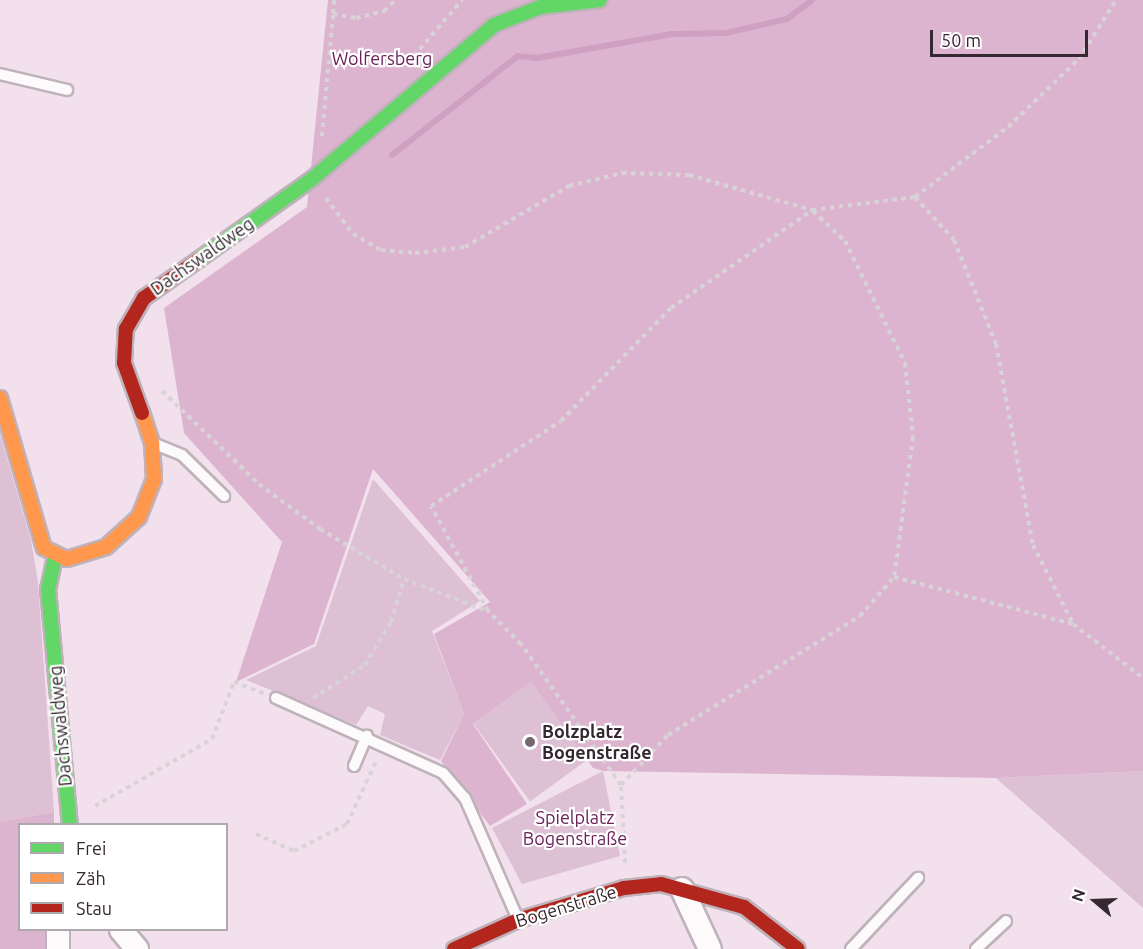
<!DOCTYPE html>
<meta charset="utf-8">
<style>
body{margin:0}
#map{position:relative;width:1143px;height:949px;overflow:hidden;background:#f2e1ec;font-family:Ubuntu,sans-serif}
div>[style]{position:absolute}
.green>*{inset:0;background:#ddc0d4;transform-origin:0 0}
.forest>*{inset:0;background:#ddb4d0}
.stream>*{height:6px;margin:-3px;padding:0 3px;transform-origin:3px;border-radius:3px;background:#cfa0c1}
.path>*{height:4px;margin-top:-2px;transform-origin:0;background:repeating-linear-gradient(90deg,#d8d3d7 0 4.5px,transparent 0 9px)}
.roads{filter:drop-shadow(2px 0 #bfb2ba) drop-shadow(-2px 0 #bfb2ba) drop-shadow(0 2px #bfb2ba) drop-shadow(0 -2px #bfb2ba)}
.lane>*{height:10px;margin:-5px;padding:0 5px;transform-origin:5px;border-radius:5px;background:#fdfafc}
.street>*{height:22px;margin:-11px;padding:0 11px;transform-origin:11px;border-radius:11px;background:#fdfafc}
.fast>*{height:14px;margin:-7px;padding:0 7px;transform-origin:7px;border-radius:7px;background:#63d668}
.slow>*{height:14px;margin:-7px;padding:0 7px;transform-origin:7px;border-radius:7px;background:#ff974d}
.jam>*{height:14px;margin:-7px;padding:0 7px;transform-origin:7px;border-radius:7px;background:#b3261e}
.dots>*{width:16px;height:16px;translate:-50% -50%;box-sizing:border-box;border:3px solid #fff;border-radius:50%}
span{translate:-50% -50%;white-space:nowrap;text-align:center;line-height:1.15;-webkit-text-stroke:4.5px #fff;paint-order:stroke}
.park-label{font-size:18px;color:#6a2259}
.street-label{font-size:18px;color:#352931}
.poi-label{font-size:18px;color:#352931;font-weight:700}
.left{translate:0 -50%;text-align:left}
.legend{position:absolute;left:18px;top:823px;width:210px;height:108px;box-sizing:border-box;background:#fff;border:2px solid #aea9ad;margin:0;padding:8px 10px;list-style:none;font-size:18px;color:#352931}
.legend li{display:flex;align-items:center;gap:12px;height:30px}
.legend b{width:30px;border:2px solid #aea9ad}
.north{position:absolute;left:1065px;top:871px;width:60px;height:60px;-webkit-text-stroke:4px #fff;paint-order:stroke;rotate:289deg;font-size:16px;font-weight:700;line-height:24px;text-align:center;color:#352931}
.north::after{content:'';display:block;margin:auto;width:21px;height:27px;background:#352931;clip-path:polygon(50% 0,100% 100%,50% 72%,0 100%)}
.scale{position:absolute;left:930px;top:30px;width:158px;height:27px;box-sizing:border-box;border:3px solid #352931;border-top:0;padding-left:8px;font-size:18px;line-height:21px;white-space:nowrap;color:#352931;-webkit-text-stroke:4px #fff;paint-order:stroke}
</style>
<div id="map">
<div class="green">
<i style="clip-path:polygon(0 434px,31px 540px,38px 582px,54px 812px,0 822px)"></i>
<i style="clip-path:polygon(373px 479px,480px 601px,432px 631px,464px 714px,440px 760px,380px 735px,385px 714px,368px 706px,356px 725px,246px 680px,316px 646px)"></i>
<i style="left:531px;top:682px;width:96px;height:71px;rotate:54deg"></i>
<i style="clip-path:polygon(603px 771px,620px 856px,522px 884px,492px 828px)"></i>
<i style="clip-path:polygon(1143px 771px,1143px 908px,996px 778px)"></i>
</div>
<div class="forest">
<i style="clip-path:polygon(328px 0,1143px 0,1143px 771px,996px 778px,603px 771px,593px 768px,531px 682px,473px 724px,527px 804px,490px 826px,441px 761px,464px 714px,434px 634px,490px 602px,373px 469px,314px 644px,236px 682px,282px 542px,184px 433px,164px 308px,307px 207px)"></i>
<i style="clip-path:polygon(54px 812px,54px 824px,20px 824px,20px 930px,53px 930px,53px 949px,0 949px,0 822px)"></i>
</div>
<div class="stream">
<i style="left:392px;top:155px;width:160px;rotate:-38.2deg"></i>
<i style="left:518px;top:56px;width:19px;rotate:6deg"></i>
<i style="left:537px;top:58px;width:137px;rotate:-10.1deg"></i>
<i style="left:672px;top:34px;width:54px;rotate:-1.1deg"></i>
<i style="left:726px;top:33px;width:63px;rotate:-12.9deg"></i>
<i style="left:787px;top:19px;width:31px;rotate:-37deg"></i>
</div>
<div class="path">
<i style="left:334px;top:0;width:14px;rotate:94deg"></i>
<i style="left:333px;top:14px;width:23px;rotate:10deg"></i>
<i style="left:356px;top:18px;width:29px;rotate:-14deg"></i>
<i style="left:384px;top:11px;width:16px;rotate:-43deg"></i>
<i style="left:414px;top:56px;width:74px;rotate:-49.4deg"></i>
<i style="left:322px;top:136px;width:122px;rotate:-84.8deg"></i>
<i style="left:915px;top:197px;width:58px;rotate:47.8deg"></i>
<i style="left:954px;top:240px;width:112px;rotate:68deg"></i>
<i style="left:996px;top:344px;width:204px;rotate:79.6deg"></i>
<i style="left:1033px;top:545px;width:89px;rotate:63.1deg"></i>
<i style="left:1073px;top:624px;width:88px;rotate:37.6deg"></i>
<i style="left:326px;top:198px;width:45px;rotate:53.1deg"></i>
<i style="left:353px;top:234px;width:32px;rotate:30deg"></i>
<i style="left:381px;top:250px;width:34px;rotate:5deg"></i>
<i style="left:415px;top:253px;width:50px;rotate:-6.8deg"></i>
<i style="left:465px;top:247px;width:121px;rotate:-30.4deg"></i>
<i style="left:569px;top:186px;width:55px;rotate:-13.8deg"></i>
<i style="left:622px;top:173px;width:67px;rotate:1.7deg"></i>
<i style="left:689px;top:175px;width:128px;rotate:15.9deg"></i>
<i style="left:812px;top:210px;width:104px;rotate:-7.2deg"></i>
<i style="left:915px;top:197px;width:116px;rotate:-37deg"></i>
<i style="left:1008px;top:127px;width:98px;rotate:-43.8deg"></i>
<i style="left:1079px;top:59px;width:70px;rotate:-57.9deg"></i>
<i style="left:813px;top:211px;width:44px;rotate:43.2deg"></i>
<i style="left:845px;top:241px;width:136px;rotate:63.8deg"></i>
<i style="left:905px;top:363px;width:74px;rotate:83.8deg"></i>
<i style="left:913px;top:437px;width:141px;rotate:97.7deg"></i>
<i style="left:162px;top:391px;width:134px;rotate:43.8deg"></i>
<i style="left:259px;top:484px;width:76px;rotate:36.4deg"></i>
<i style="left:320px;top:529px;width:98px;rotate:30.8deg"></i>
<i style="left:404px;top:579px;width:89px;rotate:21.1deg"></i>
<i style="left:313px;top:698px;width:62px;rotate:-32.4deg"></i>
<i style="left:365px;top:665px;width:50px;rotate:-58.8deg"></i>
<i style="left:391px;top:622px;width:45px;rotate:-73.2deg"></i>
<i style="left:621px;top:785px;width:69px;rotate:-46.8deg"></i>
<i style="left:668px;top:735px;width:226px;rotate:-31.8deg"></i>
<i style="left:860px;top:616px;width:52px;rotate:-48.9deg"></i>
<i style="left:894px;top:577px;width:185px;rotate:14.7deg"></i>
<i style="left:95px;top:806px;width:135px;rotate:-29.8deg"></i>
<i style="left:212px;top:739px;width:61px;rotate:-68.9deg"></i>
<i style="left:234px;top:682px;width:33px;rotate:21deg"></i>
<i style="left:256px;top:834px;width:42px;rotate:24.1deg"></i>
<i style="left:294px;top:851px;width:59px;rotate:-27deg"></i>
<i style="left:347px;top:824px;width:72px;rotate:-65.2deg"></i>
<i style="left:625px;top:863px;width:78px;rotate:-92.9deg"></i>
<i style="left:621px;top:785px;width:173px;rotate:-125.3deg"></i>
<i style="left:521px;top:644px;width:47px;rotate:-135deg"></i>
<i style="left:488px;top:611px;width:119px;rotate:-118.5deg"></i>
<i style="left:431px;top:506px;width:155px;rotate:-33.2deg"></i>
<i style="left:561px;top:421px;width:158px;rotate:-45.8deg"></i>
<i style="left:671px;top:308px;width:170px;rotate:-34.7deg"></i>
</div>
<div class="roads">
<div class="lane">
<i style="left:0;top:74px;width:69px;rotate:13.4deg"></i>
<i style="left:155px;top:444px;width:29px;rotate:22deg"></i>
<i style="left:182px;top:455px;width:59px;rotate:44.3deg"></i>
<i style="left:276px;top:698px;width:183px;rotate:24.2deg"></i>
<i style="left:443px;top:773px;width:33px;rotate:49deg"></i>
<i style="left:465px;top:798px;width:130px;rotate:66.4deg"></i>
<i style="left:354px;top:766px;width:33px;rotate:-67deg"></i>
<i style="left:851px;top:949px;width:98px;rotate:-46.7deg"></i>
<i style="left:976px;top:949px;width:41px;rotate:-43deg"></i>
</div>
<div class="street">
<i style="left:682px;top:889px;width:66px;rotate:65deg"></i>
<i style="left:121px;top:930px;width:25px;rotate:50deg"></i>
<i style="left:58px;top:949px;width:19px;rotate:-90deg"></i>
</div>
<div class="fast">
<i style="left:198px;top:260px;width:140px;rotate:-35.4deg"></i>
<i style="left:312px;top:179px;width:238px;rotate:-40.2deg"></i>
<i style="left:494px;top:25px;width:50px;rotate:-21deg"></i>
<i style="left:541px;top:7px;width:59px;rotate:-6.8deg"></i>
<i style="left:55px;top:557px;width:33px;rotate:102deg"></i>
<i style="left:48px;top:589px;width:236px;rotate:84.7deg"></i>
</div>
<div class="slow">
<i style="left:0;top:398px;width:156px;rotate:73.7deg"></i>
<i style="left:44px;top:548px;width:25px;rotate:26deg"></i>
<i style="left:67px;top:559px;width:41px;rotate:-17.1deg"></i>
<i style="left:106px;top:547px;width:45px;rotate:-42.3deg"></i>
<i style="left:139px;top:517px;width:41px;rotate:-68.5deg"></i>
<i style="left:154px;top:479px;width:36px;rotate:-93deg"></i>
<i style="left:152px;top:443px;width:32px;rotate:-108deg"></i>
</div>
<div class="jam">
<i style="left:142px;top:413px;width:53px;rotate:-109.8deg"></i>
<i style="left:124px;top:363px;width:34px;rotate:-87deg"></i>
<i style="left:126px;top:329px;width:36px;rotate:-60deg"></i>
<i style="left:144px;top:298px;width:66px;rotate:-35.1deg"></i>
<i style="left:454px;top:949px;width:70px;rotate:-24.4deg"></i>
<i style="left:518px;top:920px;width:111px;rotate:-16.8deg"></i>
<i style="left:624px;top:888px;width:37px;rotate:-6deg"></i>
<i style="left:661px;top:884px;width:86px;rotate:15.5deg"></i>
<i style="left:744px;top:907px;width:68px;rotate:37.9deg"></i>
</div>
</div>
<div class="dots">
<i style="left:530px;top:742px;background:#776972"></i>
</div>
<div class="park-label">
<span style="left:382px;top:58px">Wolfersberg</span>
<span style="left:575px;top:828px">Spielplatz<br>Bogenstraße</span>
</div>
<div class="street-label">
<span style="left:202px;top:256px;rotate:-35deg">Dachswaldweg</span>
<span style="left:60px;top:726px;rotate:-95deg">Dachswaldweg</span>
<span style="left:566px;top:906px;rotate:-17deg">Bogenstraße</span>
</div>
<div class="poi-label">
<span class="left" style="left:542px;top:742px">Bolzplatz<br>Bogenstraße</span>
</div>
<ul class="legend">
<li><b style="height:8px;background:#63d668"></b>Frei</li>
<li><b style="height:8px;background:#ff974d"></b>Zäh</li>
<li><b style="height:8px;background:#b3261e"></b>Stau</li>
</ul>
<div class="north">N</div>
<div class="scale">50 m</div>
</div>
